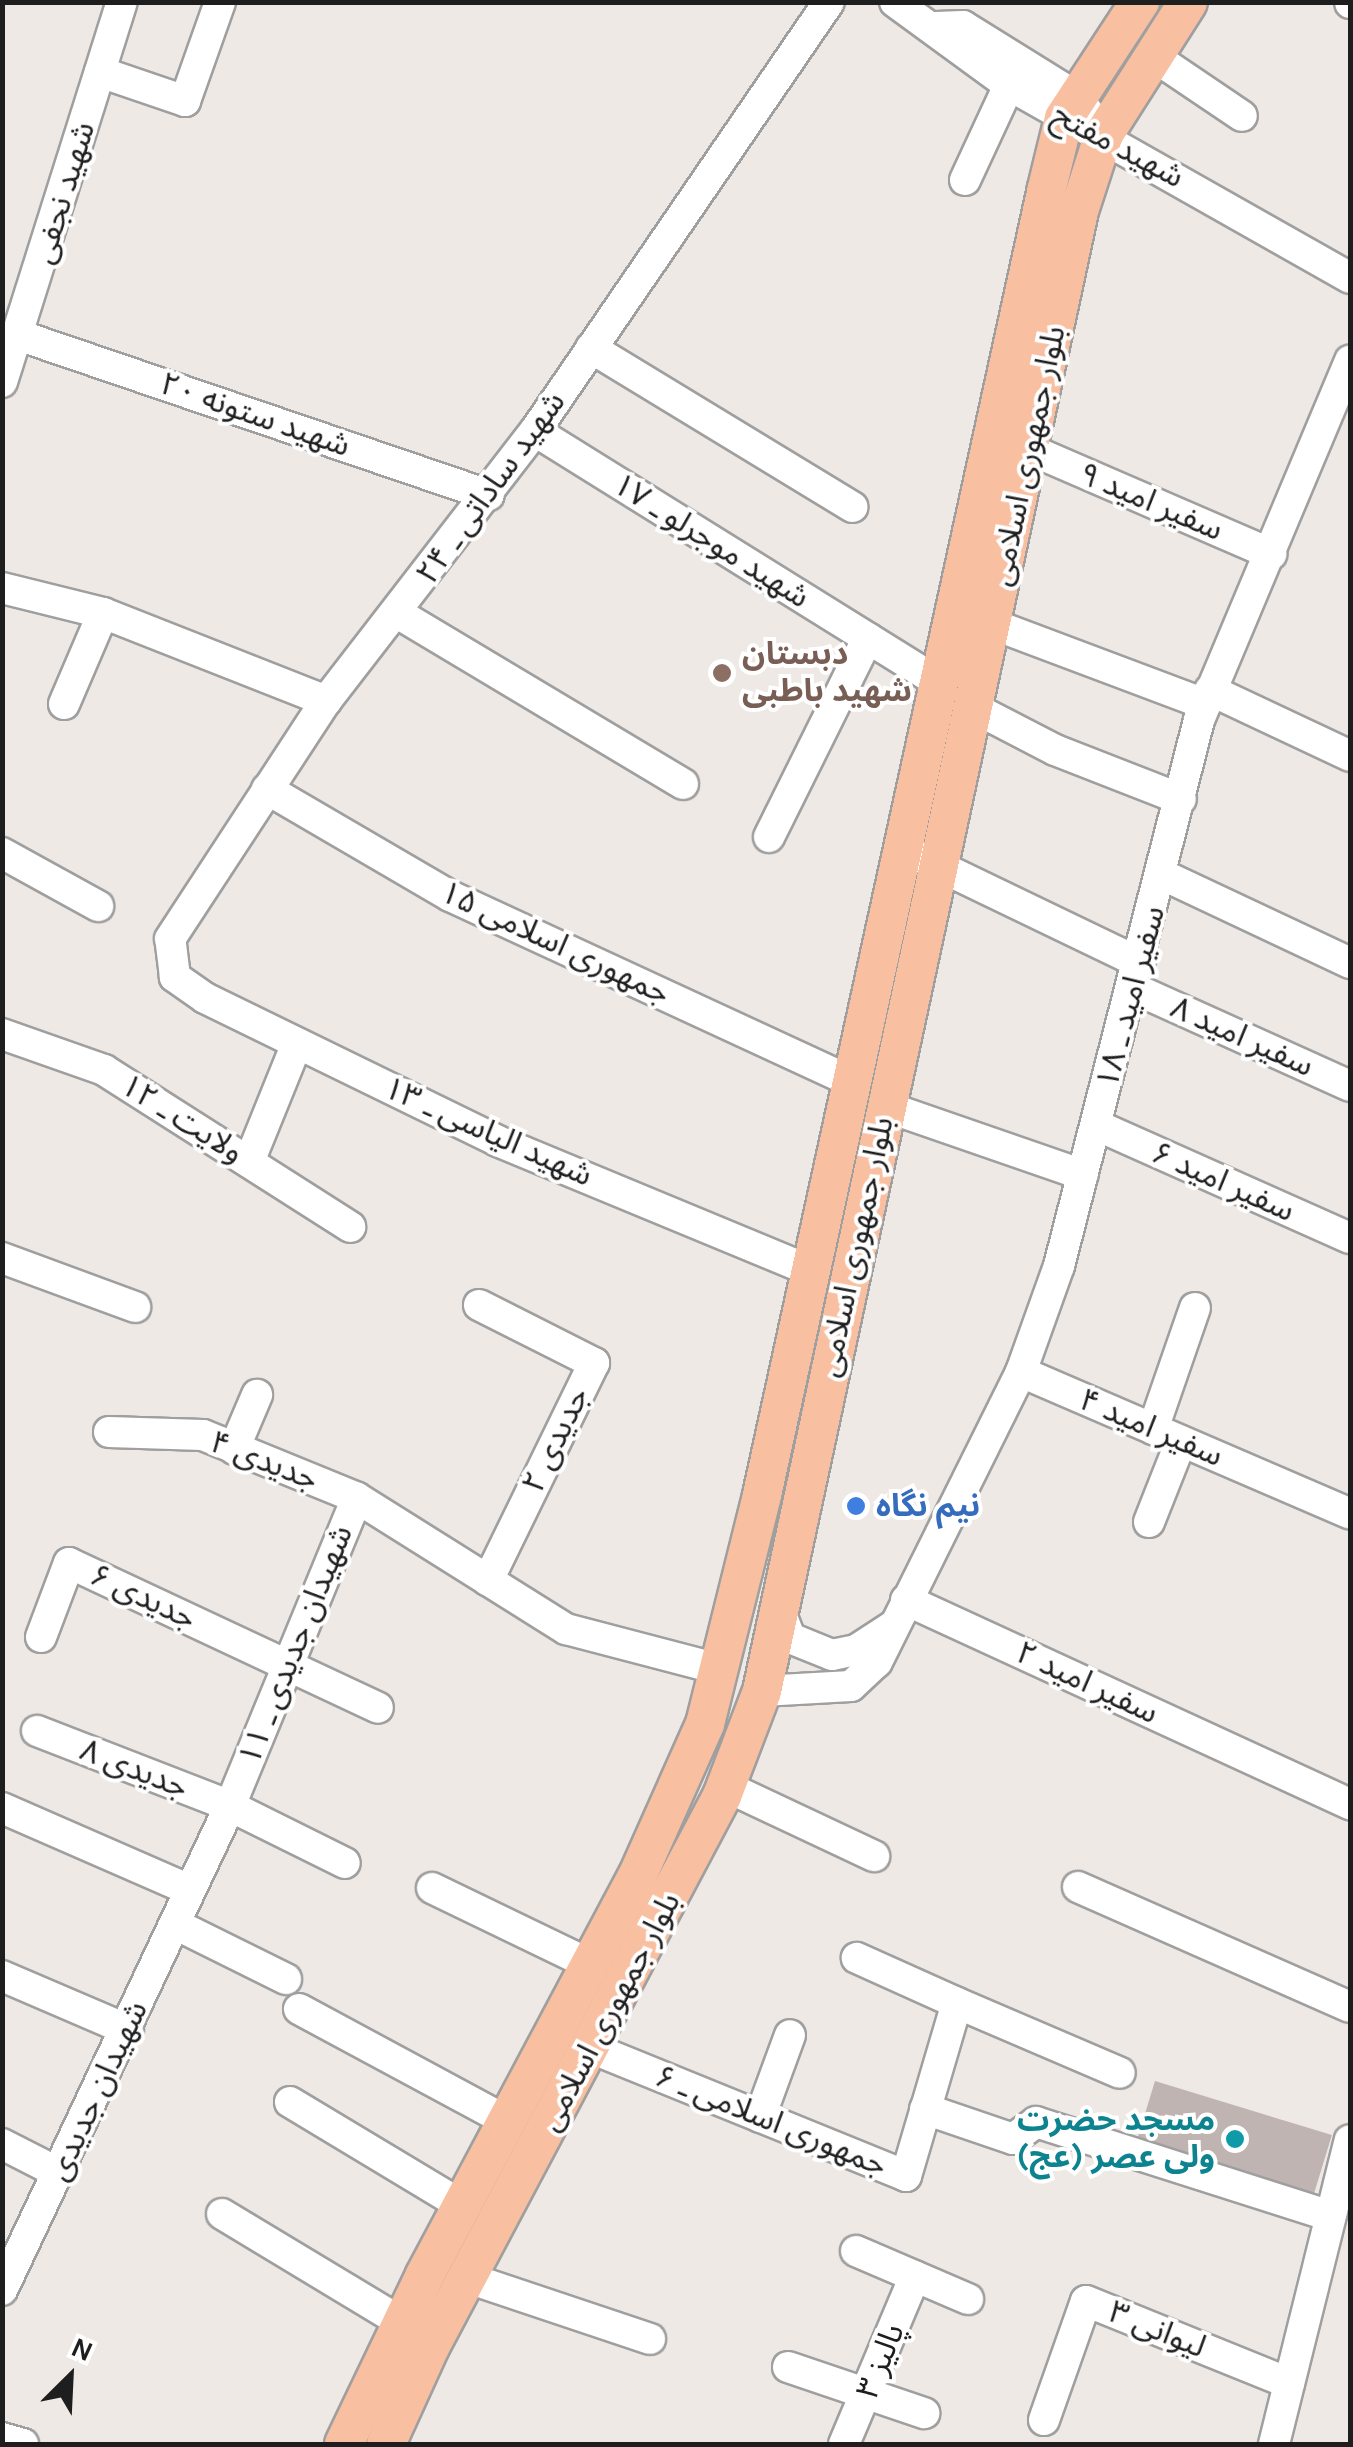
<!DOCTYPE html>
<meta charset="utf-8">
<style>
body{margin:0}
#map{position:relative;width:1353px;height:2447px;overflow:hidden;background:#efe9e5;font-family:Karla,"Noto Sans Arabic",sans-serif}
div>[style]{position:absolute}
.building>*{inset:0;background:#bfb4b1;transform-origin:0 0}
.roads{filter:drop-shadow(2px 0 #9f9f9f) drop-shadow(-2px 0 #9f9f9f) drop-shadow(0 2px #9f9f9f) drop-shadow(0 -2px #9f9f9f)}
.minor>*{height:30px;margin:-15px;padding:0 15px;transform-origin:15px;border-radius:15px;background:#fff}
.major>*{height:38px;margin:-19px;padding:0 19px;transform-origin:19px;border-radius:19px;background:#f8bfa1}
.dots>*{width:28px;height:28px;translate:-50% -50%;box-sizing:border-box;border:5px solid #fff;border-radius:50%}
span{translate:-50% -50%;white-space:nowrap;text-align:center;line-height:1.15;-webkit-text-stroke:8px #fff;paint-order:stroke}
.street-label{font-size:32px;color:#1e1e1e}
.education-label{font-size:32px;color:#785e54;font-weight:700}
.left{translate:0 -50%;text-align:left}
.shop-label{font-size:32px;color:#366cbe;font-weight:700}
.culture-label{font-size:32px;color:#0d838f;font-weight:700}
.right{translate:-100% -50%;text-align:right}
.frame{position:absolute;inset:0;border:5px solid #1e1e1e;pointer-events:none}
.north{position:absolute;left:20px;top:2327px;width:100px;height:100px;-webkit-text-stroke:8px #fff;paint-order:stroke;rotate:24deg;font-size:28px;font-weight:700;line-height:40px;text-align:center;color:#1e1e1e}
.north::after{content:'';display:block;margin:auto;width:35px;height:45px;background:#1e1e1e;clip-path:polygon(50% 0,100% 100%,50% 72%,0 100%)}
</style>
<div id="map">
<div class="building">
<i style="left:1155px;top:2081px;width:185px;height:66px;rotate:17deg"></i>
</div>
<div class="roads">
<div class="minor">
<i style="left:895px;top:2px;width:141px;rotate:36.1deg"></i>
<i style="left:1009px;top:85px;width:392px;rotate:29.5deg"></i>
<i style="left:1350px;top:2px;width:1px;rotate:90deg"></i>
<i style="left:936px;top:27px;width:27px;rotate:-2deg"></i>
<i style="left:963px;top:26px;width:134px;rotate:31.9deg"></i>
<i style="left:1077px;top:97px;width:24px;rotate:54deg"></i>
<i style="left:1153px;top:56px;width:107px;rotate:34deg"></i>
<i style="left:100px;top:72px;width:90px;rotate:18.8deg"></i>
<i style="left:185px;top:101px;width:105px;rotate:-70.5deg"></i>
<i style="left:965px;top:180px;width:105px;rotate:-65.1deg"></i>
<i style="left:21px;top:336px;width:494px;rotate:18.8deg"></i>
<i style="left:591px;top:348px;width:306px;rotate:31.3deg"></i>
<i style="left:2px;top:382px;width:398px;rotate:-72.5deg"></i>
<i style="left:535px;top:431px;width:475px;rotate:31.9deg"></i>
<i style="left:1031px;top:450px;width:262px;rotate:23.4deg"></i>
<i style="left:2px;top:588px;width:104px;rotate:13.9deg"></i>
<i style="left:103px;top:613px;width:240px;rotate:21.5deg"></i>
<i style="left:399px;top:614px;width:331px;rotate:30.9deg"></i>
<i style="left:992px;top:624px;width:228px;rotate:20.6deg"></i>
<i style="left:1210px;top:690px;width:155px;rotate:25.2deg"></i>
<i style="left:64px;top:704px;width:99px;rotate:-66.8deg"></i>
<i style="left:974px;top:708px;width:91px;rotate:27.4deg"></i>
<i style="left:1055px;top:750px;width:135px;rotate:21.3deg"></i>
<i style="left:267px;top:789px;width:212px;rotate:30.3deg"></i>
<i style="left:450px;top:896px;width:443px;rotate:24.8deg"></i>
<i style="left:769px;top:837px;width:222px;rotate:-63.6deg"></i>
<i style="left:2px;top:853px;width:110px;rotate:28.9deg"></i>
<i style="left:922px;top:858px;width:242px;rotate:25.7deg"></i>
<i style="left:1163px;top:875px;width:207px;rotate:25.2deg"></i>
<i style="left:1133px;top:988px;width:238px;rotate:24.3deg"></i>
<i style="left:2px;top:1034px;width:108px;rotate:19.4deg"></i>
<i style="left:104px;top:1070px;width:292px;rotate:32.5deg"></i>
<i style="left:887px;top:1107px;width:207px;rotate:19.1deg"></i>
<i style="left:1096px;top:1125px;width:278px;rotate:24deg"></i>
<i style="left:249px;top:1162px;width:128px;rotate:-68deg"></i>
<i style="left:2px;top:1258px;width:142px;rotate:20.2deg"></i>
<i style="left:809px;top:1270px;width:337px;rotate:-157.5deg"></i>
<i style="left:498px;top:1141px;width:326px;rotate:-154deg"></i>
<i style="left:205px;top:998px;width:37px;rotate:-145deg"></i>
<i style="left:175px;top:977px;width:38px;rotate:-97deg"></i>
<i style="left:170px;top:939px;width:285px;rotate:-56.8deg"></i>
<i style="left:326px;top:701px;width:341px;rotate:-52.3deg"></i>
<i style="left:535px;top:431px;width:520px;rotate:-55.58deg"></i>
<i style="left:479px;top:1305px;width:129px;rotate:26.8deg"></i>
<i style="left:594px;top:1363px;width:242px;rotate:116deg"></i>
<i style="left:1021px;top:1372px;width:358px;rotate:23.3deg"></i>
<i style="left:1153px;top:1429px;width:128px;rotate:-70.9deg"></i>
<i style="left:109px;top:1432px;width:94px;rotate:1.8deg"></i>
<i style="left:203px;top:1435px;width:166px;rotate:22.2deg"></i>
<i style="left:357px;top:1498px;width:247px;rotate:32.1deg"></i>
<i style="left:566px;top:1629px;width:161px;rotate:14.7deg"></i>
<i style="left:234px;top:1449px;width:59px;rotate:-66.9deg"></i>
<i style="left:1149px;top:1522px;width:87px;rotate:-68.4deg"></i>
<i style="left:906px;top:1600px;width:489px;rotate:24.7deg"></i>
<i style="left:779px;top:1609px;width:31px;rotate:69deg"></i>
<i style="left:790px;top:1638px;width:45px;rotate:22deg"></i>
<i style="left:832px;top:1655px;width:25px;rotate:-12deg"></i>
<i style="left:856px;top:1650px;width:44px;rotate:-33deg"></i>
<i style="left:41px;top:1637px;width:79px;rotate:-69.3deg"></i>
<i style="left:69px;top:1563px;width:341px;rotate:25.1deg"></i>
<i style="left:762px;top:1691px;width:89px;rotate:-3.2deg"></i>
<i style="left:851px;top:1686px;width:35px;rotate:-43deg"></i>
<i style="left:877px;top:1662px;width:324px;rotate:-63.6deg"></i>
<i style="left:1021px;top:1372px;width:113px;rotate:-70.3deg"></i>
<i style="left:1059px;top:1266px;width:564px;rotate:-75.62deg"></i>
<i style="left:1199px;top:720px;width:390px;rotate:-67.2deg"></i>
<i style="left:37px;top:1731px;width:207px;rotate:21.2deg"></i>
<i style="left:230px;top:1806px;width:128px;rotate:26.4deg"></i>
<i style="left:725px;top:1786px;width:165px;rotate:25.2deg"></i>
<i style="left:2px;top:1808px;width:205px;rotate:23.6deg"></i>
<i style="left:1078px;top:1887px;width:297px;rotate:23.8deg"></i>
<i style="left:432px;top:1888px;width:177px;rotate:25.8deg"></i>
<i style="left:175px;top:1924px;width:124px;rotate:26.4deg"></i>
<i style="left:2px;top:1976px;width:137px;rotate:23.2deg"></i>
<i style="left:957px;top:2003px;width:177px;rotate:23.2deg"></i>
<i style="left:299px;top:2009px;width:238px;rotate:28.3deg"></i>
<i style="left:591px;top:2048px;width:340px;rotate:22.1deg"></i>
<i style="left:906px;top:2176px;width:180px;rotate:-73.6deg"></i>
<i style="left:957px;top:2003px;width:110px;rotate:-155.8deg"></i>
<i style="left:290px;top:2102px;width:202px;rotate:31deg"></i>
<i style="left:925px;top:2109px;width:93px;rotate:18.8deg"></i>
<i style="left:1013px;top:2139px;width:29px;rotate:-36deg"></i>
<i style="left:1036px;top:2122px;width:309px;rotate:17.7deg"></i>
<i style="left:760px;top:2117px;width:87px;rotate:-69.9deg"></i>
<i style="left:2px;top:2144px;width:64px;rotate:27deg"></i>
<i style="left:222px;top:2214px;width:209px;rotate:31.1deg"></i>
<i style="left:856px;top:2251px;width:122px;rotate:23.2deg"></i>
<i style="left:468px;top:2278px;width:192px;rotate:18.5deg"></i>
<i style="left:2px;top:2290px;width:535px;rotate:-64.78deg"></i>
<i style="left:230px;top:1806px;width:333px;rotate:-67.6deg"></i>
<i style="left:788px;top:2367px;width:144px;rotate:18.7deg"></i>
<i style="left:1044px;top:2420px;width:126px;rotate:-70.6deg"></i>
<i style="left:1086px;top:2301px;width:219px;rotate:22deg"></i>
<i style="left:2px;top:2438px;width:22px;rotate:16deg"></i>
<i style="left:844px;top:2444px;width:182px;rotate:-67.1deg"></i>
<i style="left:1274px;top:2444px;width:313px;rotate:-76deg"></i>
</div>
<div class="major">
<i style="left:344px;top:2444px;width:187px;rotate:-64.4deg"></i>
<i style="left:425px;top:2275px;width:449px;rotate:-62deg"></i>
<i style="left:636px;top:1879px;width:170px;rotate:-66deg"></i>
<i style="left:705px;top:1724px;width:236px;rotate:-76deg"></i>
<i style="left:762px;top:1495px;width:1334px;rotate:-77.7deg"></i>
<i style="left:1046px;top:192px;width:76px;rotate:-76.3deg"></i>
<i style="left:1064px;top:118px;width:139px;rotate:-56.8deg"></i>
<i style="left:386px;top:2444px;width:107px;rotate:-65.6deg"></i>
<i style="left:430px;top:2347px;width:624px;rotate:-62.08deg"></i>
<i style="left:722px;top:1796px;width:112px;rotate:-69.1deg"></i>
<i style="left:762px;top:1691px;width:1514px;rotate:-77.91deg"></i>
<i style="left:1079px;top:211px;width:81px;rotate:-72deg"></i>
<i style="left:1104px;top:134px;width:156px;rotate:-57.5deg"></i>
</div>
</div>
<div class="dots">
<i style="left:722px;top:673px;background:#8d6e63"></i>
<i style="left:856px;top:1506px;background:#3f7fe0"></i>
<i style="left:1235px;top:2139px;background:#0f9aa8"></i>
</div>
<div class="street-label">
<span style="left:1118px;top:146px;rotate:28deg">شهید مفتح</span>
<span style="left:64px;top:193px;rotate:-73deg">شهید نجفی</span>
<span style="left:255px;top:415px;rotate:19deg">شهید ستونه ۲۰</span>
<span style="left:1028px;top:456px;rotate:-78deg">بلوار جمهوری اسلامی</span>
<span style="left:491px;top:488px;rotate:-54deg">شهید ساداتی ـ ۲۴</span>
<span style="left:1151px;top:502px;rotate:23deg">سفیر امید ۹</span>
<span style="left:711px;top:541px;rotate:32deg">شهید موجرلو ـ ۱۷</span>
<span style="left:555px;top:943px;rotate:25deg">جمهوری اسلامی ۱۵</span>
<span style="left:1131px;top:997px;rotate:-75deg">سفیر امید ـ ۱۸</span>
<span style="left:1242px;top:1037px;rotate:24deg">سفیر امید ۸</span>
<span style="left:182px;top:1119px;rotate:32deg">ولایت ـ ۱۲</span>
<span style="left:488px;top:1132px;rotate:24deg">شهید الیاسی ـ ۱۳</span>
<span style="left:1223px;top:1182px;rotate:24deg">سفیر امید ۶</span>
<span style="left:856px;top:1247px;rotate:-78deg">بلوار جمهوری اسلامی</span>
<span style="left:1151px;top:1428px;rotate:23deg">سفیر امید ۴</span>
<span style="left:556px;top:1440px;rotate:-64deg">جدیدی ۲</span>
<span style="left:264px;top:1461px;rotate:21deg">جدیدی ۴</span>
<span style="left:143px;top:1597px;rotate:25deg">جدیدی ۶</span>
<span style="left:296px;top:1645px;rotate:-68deg">شهیدان جدیدی ـ ۱۱</span>
<span style="left:1087px;top:1683px;rotate:25deg">سفیر امید ۲</span>
<span style="left:134px;top:1769px;rotate:21deg">جدیدی ۸</span>
<span style="left:610px;top:2012px;rotate:-62deg">بلوار جمهوری اسلامی</span>
<span style="left:98px;top:2091px;rotate:-65deg">شهیدان جدیدی</span>
<span style="left:771px;top:2121px;rotate:22deg">جمهوری اسلامی ـ ۶</span>
<span style="left:1157px;top:2330px;rotate:22deg">لیوانی ۳</span>
<span style="left:881px;top:2361px;rotate:-68deg">پالیز ۳</span>
</div>
<div class="education-label">
<span class="left" style="left:742px;top:673px">دبستان<br>شهید باطبی</span>
</div>
<div class="shop-label">
<span class="left" style="left:876px;top:1506px">نیم نگاه</span>
</div>
<div class="culture-label">
<span class="right" style="left:1215px;top:2139px">مسجد حضرت<br>ولی عصر (عج)</span>
</div>
<div class="frame"></div>
<div class="north">N</div>
</div>
